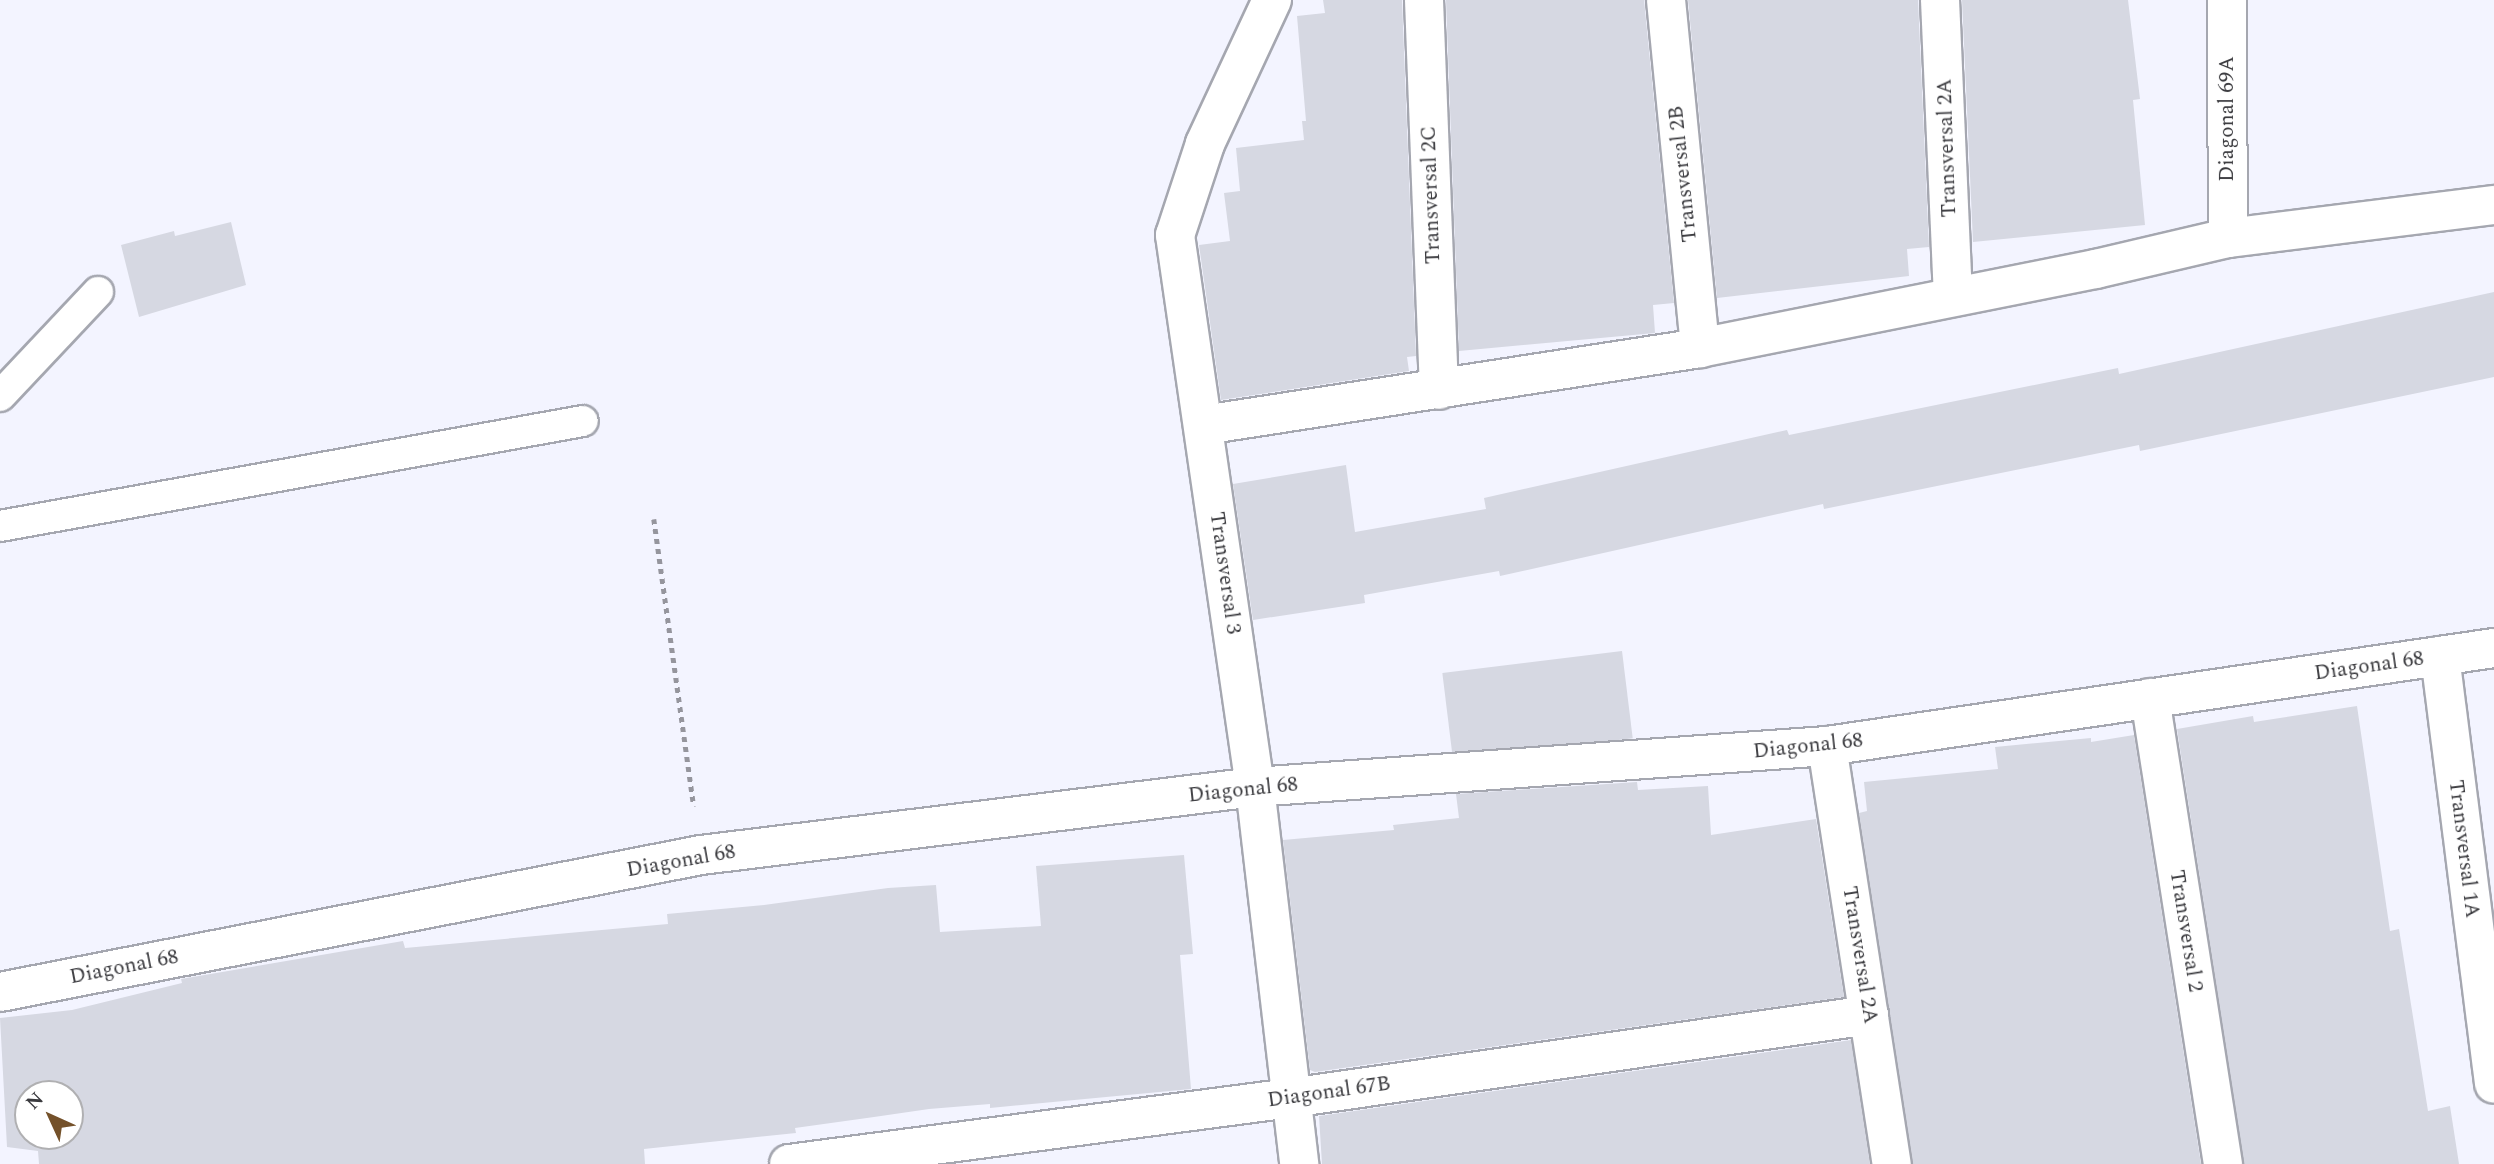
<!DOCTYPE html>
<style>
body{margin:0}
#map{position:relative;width:2494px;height:1164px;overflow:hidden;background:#f3f4ff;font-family:Spectral,serif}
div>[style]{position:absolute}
.building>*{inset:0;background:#d6d8e2;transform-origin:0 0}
.path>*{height:4.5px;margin-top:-2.25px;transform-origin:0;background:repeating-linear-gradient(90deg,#95959d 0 5px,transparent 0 10px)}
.roads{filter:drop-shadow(2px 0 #a5a7b0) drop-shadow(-2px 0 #a5a7b0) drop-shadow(0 2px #a5a7b0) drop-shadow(0 -2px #a5a7b0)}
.service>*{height:30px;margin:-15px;padding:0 15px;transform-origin:15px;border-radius:15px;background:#fff}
.minor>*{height:38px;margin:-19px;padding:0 19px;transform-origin:19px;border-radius:19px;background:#fff}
span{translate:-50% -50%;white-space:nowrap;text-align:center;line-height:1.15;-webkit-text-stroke:5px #fff;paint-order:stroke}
.street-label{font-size:21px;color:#3a3a3e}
.north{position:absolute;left:14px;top:1080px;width:70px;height:70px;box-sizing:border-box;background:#fff;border:2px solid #b0b0b2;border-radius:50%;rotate:315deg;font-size:19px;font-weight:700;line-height:28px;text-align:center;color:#3a3a3e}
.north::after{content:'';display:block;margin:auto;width:24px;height:32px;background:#74512a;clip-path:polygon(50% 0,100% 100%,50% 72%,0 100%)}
</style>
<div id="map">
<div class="building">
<i style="clip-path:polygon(1323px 0,1402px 0,1416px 356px,1407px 357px,1409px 371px,1221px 400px,1199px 245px,1230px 241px,1224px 193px,1240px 191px,1236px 148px,1304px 140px,1302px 121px,1306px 121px,1297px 16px,1325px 13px)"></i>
<i style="clip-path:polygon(1446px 0,1644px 0,1674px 303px,1653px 305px,1655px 333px,1459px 351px)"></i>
<i style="clip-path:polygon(1688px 0,1918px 0,1929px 247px,1907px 249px,1909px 276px,1717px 298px)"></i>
<i style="clip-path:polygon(1962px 0,2128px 0,2140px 99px,2133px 100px,2145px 225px,1973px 242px)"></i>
<i style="clip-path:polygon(231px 222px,246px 285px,139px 317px,121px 245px,174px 231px,175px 236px)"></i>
<i style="clip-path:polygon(2494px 292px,2494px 377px,2140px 451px,2139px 445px,1824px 509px,1823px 504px,1500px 576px,1499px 571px,1364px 595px,1365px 603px,1253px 620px,1233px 484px,1346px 465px,1355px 532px,1486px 509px,1484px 498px,1787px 430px,1789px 435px,2118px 368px,2119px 374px)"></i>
<i style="left:1622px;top:651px;width:88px;height:181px;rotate:83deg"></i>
<i style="clip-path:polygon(2357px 706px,2390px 931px,2399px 929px,2428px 1111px,2450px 1106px,2459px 1164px,2244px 1164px,2177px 729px,2253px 716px,2254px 722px)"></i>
<i style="clip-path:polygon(2134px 735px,2201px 1164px,1913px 1164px,1859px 813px,1867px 811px,1864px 782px,1998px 769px,1995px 747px,2091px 738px,2091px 742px)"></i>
<i style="clip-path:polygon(1637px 782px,1638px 790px,1708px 786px,1711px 835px,1816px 819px,1844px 997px,1315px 1072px,1310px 1070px,1283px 840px,1394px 830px,1393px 825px,1459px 818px,1456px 794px)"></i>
<i style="clip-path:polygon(evenodd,1184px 855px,1193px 954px,1180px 955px,1191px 1089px,990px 1108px,990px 1104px,929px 1109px,874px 1117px,795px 1128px,796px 1133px,644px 1149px,645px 1164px,39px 1164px,38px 1151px,7px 1147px,0 1018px,72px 1010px,182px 983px,181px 979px,403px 941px,405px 948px,668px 924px,667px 914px,764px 905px,888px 888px,936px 885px,940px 932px,1041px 926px,1036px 866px,1184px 855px,28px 1094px,70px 1094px,70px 1136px,28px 1136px,28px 1094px)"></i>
<i style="clip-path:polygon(1851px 1040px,1870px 1164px,1322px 1164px,1319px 1116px)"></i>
</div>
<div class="path">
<i style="left:654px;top:519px;width:290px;rotate:82.1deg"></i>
</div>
<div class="roads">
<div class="service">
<i style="left:0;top:396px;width:143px;rotate:-46.7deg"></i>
<i style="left:0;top:526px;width:592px;rotate:-10.21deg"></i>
</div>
<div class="minor">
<i style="left:1272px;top:0;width:159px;rotate:115deg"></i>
<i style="left:1205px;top:144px;width:96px;rotate:108.2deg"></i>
<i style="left:1175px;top:235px;width:558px;rotate:81.75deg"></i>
<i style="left:1255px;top:787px;width:380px;rotate:83.3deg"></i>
<i style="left:1424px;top:0;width:390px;rotate:87.8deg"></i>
<i style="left:1666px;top:0;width:350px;rotate:84.4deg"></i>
<i style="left:1940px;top:0;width:295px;rotate:87.5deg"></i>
<i style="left:2227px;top:0;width:238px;rotate:89.8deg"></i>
<i style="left:1204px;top:425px;width:502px;rotate:-8.82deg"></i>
<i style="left:1700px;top:348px;width:404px;rotate:-11.3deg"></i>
<i style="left:2096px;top:269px;width:136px;rotate:-13.2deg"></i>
<i style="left:2228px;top:238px;width:268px;rotate:-7.1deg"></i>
<i style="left:2440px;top:656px;width:431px;rotate:82.8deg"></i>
<i style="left:2150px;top:698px;width:472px;rotate:81.1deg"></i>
<i style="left:1827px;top:746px;width:423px;rotate:81.2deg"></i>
<i style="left:0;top:992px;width:714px;rotate:-11.06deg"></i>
<i style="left:701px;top:855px;width:558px;rotate:-7deg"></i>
<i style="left:1255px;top:787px;width:573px;rotate:-4.1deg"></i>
<i style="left:1827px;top:746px;width:674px;rotate:-8.36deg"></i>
<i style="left:789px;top:1164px;width:505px;rotate:-7.5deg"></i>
<i style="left:1290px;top:1098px;width:585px;rotate:-8.16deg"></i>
</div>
</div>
<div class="street-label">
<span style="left:2227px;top:119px;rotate:-90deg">Diagonal 69A</span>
<span style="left:1947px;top:148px;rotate:-92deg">Transversal 2A</span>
<span style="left:1683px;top:174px;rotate:-96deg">Transversal 2B</span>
<span style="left:1431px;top:195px;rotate:-92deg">Transversal 2C</span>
<span style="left:1225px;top:573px;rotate:82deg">Transversal 3</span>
<span style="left:2369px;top:666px;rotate:-8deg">Diagonal 68</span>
<span style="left:1808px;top:746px;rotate:-6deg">Diagonal 68</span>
<span style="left:1243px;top:790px;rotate:-6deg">Diagonal 68</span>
<span style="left:2464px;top:849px;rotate:83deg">Transversal 1A</span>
<span style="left:681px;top:861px;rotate:-10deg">Diagonal 68</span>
<span style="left:2186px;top:931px;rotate:81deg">Transversal 2</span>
<span style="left:1860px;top:955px;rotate:81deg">Transversal 2A</span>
<span style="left:124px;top:967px;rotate:-11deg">Diagonal 68</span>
<span style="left:1329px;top:1092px;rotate:-8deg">Diagonal 67B</span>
</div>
<div class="north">N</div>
</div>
